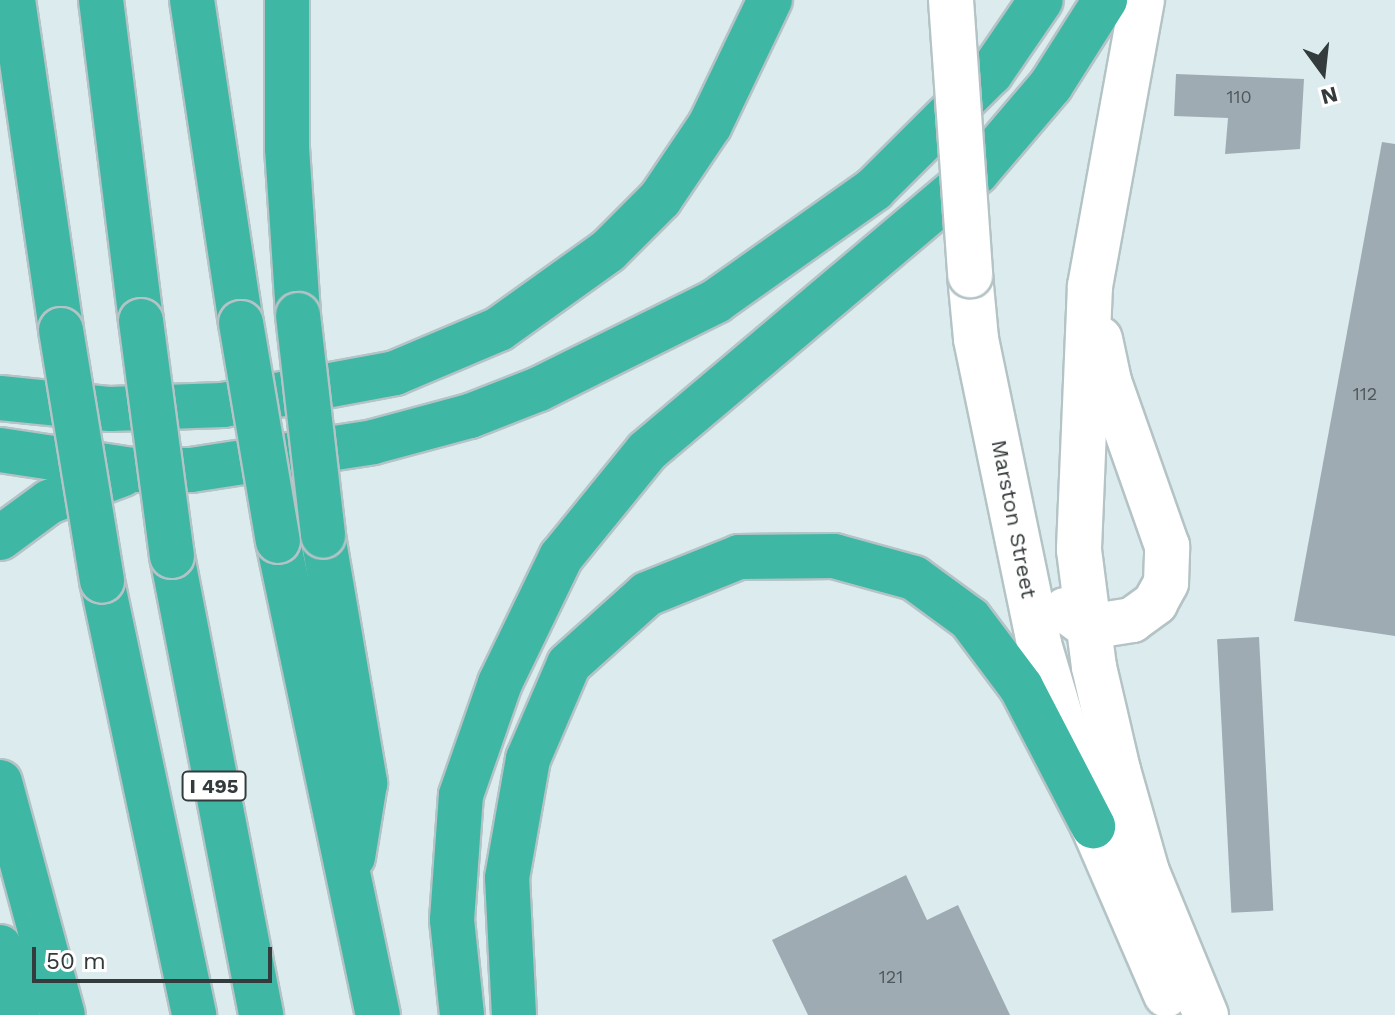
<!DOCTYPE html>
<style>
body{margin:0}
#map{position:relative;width:1395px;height:1015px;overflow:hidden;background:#dcecee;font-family:"Work Sans",sans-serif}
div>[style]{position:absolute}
.building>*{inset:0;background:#9fabb2;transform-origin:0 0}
.roads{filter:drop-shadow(2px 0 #b4c3c5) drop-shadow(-2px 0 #b4c3c5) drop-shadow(0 2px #b4c3c5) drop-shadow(0 -2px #b4c3c5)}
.secondary>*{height:44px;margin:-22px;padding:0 22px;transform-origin:22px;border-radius:22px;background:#fff}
.motorway>*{height:44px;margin:-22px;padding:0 22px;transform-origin:22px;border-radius:22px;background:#3eb7a5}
.bridges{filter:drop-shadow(2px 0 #b4c3c5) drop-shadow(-2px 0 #b4c3c5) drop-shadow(0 2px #b4c3c5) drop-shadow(0 -2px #b4c3c5)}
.secondary-bridge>*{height:44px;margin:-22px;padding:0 22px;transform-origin:22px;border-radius:22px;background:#fff}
.motorway-bridge>*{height:44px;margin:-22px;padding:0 22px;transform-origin:22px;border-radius:22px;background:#3eb7a5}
span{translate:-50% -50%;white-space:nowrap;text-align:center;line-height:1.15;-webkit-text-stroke:8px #fff;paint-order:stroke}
.number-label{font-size:18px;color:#4f575a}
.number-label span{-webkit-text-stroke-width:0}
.shield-label span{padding:2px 6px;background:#fff;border:2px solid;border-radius:6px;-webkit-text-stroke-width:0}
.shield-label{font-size:20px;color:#343b3c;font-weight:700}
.street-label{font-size:22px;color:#343b3c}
.north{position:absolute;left:1283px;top:32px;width:80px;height:80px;-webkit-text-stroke:6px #fff;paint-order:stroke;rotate:165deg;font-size:22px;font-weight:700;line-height:32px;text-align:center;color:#343b3c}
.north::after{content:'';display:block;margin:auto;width:28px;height:36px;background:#343b3c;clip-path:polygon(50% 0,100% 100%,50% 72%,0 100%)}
.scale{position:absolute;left:32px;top:947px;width:240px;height:36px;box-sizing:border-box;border:4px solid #343b3c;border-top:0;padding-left:10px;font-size:24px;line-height:28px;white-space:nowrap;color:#343b3c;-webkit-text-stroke:6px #fff;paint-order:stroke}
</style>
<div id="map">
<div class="building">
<i style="clip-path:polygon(1176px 74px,1304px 79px,1300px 149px,1225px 154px,1228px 118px,1174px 116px)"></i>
<i style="clip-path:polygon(1382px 142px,1395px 144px,1395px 636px,1294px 621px)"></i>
<i style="left:1259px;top:637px;width:274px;height:42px;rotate:87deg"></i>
<i style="clip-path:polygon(906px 875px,927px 920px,958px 905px,1010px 1015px,808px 1015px,772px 940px)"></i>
</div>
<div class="roads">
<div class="secondary">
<i style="left:1142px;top:0;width:291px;rotate:100.3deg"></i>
<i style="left:1090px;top:286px;width:264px;rotate:92.4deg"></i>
<i style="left:1079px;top:550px;width:118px;rotate:82.7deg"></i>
<i style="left:1094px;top:667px;width:106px;rotate:76.9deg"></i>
<i style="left:1118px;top:770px;width:106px;rotate:74.1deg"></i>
<i style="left:1147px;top:872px;width:155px;rotate:67.6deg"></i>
<i style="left:970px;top:275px;width:64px;rotate:84.6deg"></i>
<i style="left:976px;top:339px;width:311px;rotate:78.3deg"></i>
<i style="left:1039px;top:644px;width:190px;rotate:73.5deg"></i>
<i style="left:1093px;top:826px;width:184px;rotate:66.6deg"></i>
<i style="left:1065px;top:610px;width:29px;rotate:36deg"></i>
<i style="left:1088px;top:627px;width:45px;rotate:-9deg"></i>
<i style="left:1132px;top:620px;width:29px;rotate:-36deg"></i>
<i style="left:1155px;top:603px;width:23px;rotate:-61deg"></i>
<i style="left:1166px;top:583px;width:37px;rotate:-88deg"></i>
<i style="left:1167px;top:546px;width:175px;rotate:-109.4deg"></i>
<i style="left:1109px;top:381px;width:43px;rotate:-102.1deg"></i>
</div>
<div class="motorway">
<i style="left:13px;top:0;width:333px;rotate:81.7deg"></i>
<i style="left:101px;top:0;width:323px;rotate:82.9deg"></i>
<i style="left:192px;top:0;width:327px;rotate:81.4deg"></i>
<i style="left:287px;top:0;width:148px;rotate:90deg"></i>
<i style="left:287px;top:148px;width:167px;rotate:86.2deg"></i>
<i style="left:0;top:398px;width:111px;rotate:5.7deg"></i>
<i style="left:110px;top:409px;width:113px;rotate:-2deg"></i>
<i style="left:223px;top:405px;width:175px;rotate:-10.5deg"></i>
<i style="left:395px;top:373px;width:113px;rotate:-22.9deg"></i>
<i style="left:499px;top:329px;width:134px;rotate:-35.6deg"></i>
<i style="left:608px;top:251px;width:74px;rotate:-45deg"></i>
<i style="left:660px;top:199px;width:89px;rotate:-56deg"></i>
<i style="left:710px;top:125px;width:139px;rotate:-64.4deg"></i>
<i style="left:0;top:450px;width:134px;rotate:8.6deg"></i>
<i style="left:132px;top:470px;width:59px"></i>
<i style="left:191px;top:470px;width:184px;rotate:-8.7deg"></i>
<i style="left:373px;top:442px;width:100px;rotate:-15deg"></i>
<i style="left:470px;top:416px;width:74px;rotate:-21.4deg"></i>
<i style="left:539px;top:389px;width:198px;rotate:-26.4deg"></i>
<i style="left:716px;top:301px;width:194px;rotate:-35.3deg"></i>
<i style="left:874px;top:189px;width:165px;rotate:-44.8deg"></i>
<i style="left:991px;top:73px;width:88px;rotate:-55.6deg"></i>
<i style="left:323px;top:536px;width:251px;rotate:80.3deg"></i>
<i style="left:365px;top:783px;width:75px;rotate:99.2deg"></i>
<i style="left:0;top:538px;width:61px;rotate:-36.3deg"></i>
<i style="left:49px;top:502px;width:79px;rotate:-20.7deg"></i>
<i style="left:278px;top:541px;width:484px;rotate:78.1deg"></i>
<i style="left:172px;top:556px;width:468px;rotate:79deg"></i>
<i style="left:102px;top:581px;width:444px;rotate:78deg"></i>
<i style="left:0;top:782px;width:241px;rotate:74.9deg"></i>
<i style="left:0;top:947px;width:70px;rotate:75.2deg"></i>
<i style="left:462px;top:1015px;width:96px;rotate:-96deg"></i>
<i style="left:452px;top:920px;width:125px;rotate:-85.9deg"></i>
<i style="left:461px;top:795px;width:119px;rotate:-70.8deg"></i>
<i style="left:500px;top:683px;width:140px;rotate:-64.2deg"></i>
<i style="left:561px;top:557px;width:136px;rotate:-50.9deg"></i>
<i style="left:647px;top:451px;width:432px;rotate:-40.2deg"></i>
<i style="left:977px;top:172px;width:114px;rotate:-49.6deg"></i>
<i style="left:1051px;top:85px;width:101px;rotate:-57.6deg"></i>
<i style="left:514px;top:1015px;width:137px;rotate:-92.9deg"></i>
<i style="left:507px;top:878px;width:121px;rotate:-80deg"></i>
<i style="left:528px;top:759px;width:103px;rotate:-66.7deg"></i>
<i style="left:569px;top:664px;width:105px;rotate:-41.9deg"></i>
<i style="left:647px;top:594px;width:99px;rotate:-21.9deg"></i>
<i style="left:739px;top:557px;width:95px;rotate:-0.6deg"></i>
<i style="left:834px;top:556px;width:83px;rotate:15.4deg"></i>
<i style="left:914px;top:578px;width:69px;rotate:36.2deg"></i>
<i style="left:970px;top:619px;width:85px;rotate:53.1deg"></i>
<i style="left:1021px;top:687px;width:157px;rotate:62.6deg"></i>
</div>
</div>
<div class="bridges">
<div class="secondary-bridge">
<i style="left:951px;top:0;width:276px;rotate:86deg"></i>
</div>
<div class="motorway-bridge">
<i style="left:298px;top:315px;width:222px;rotate:83.5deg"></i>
<i style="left:141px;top:321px;width:237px;rotate:82.5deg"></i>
<i style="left:241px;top:323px;width:221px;rotate:80.4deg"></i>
<i style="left:61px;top:330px;width:254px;rotate:80.7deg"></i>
</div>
</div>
<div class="number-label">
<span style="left:1239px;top:97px">110</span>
<span style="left:1365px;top:394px">112</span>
<span style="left:891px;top:977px">121</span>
</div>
<div class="shield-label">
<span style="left:214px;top:786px">I 495</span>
</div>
<div class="street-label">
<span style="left:1014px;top:519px;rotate:79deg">Marston Street</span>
</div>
<div class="north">N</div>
<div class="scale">50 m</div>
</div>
